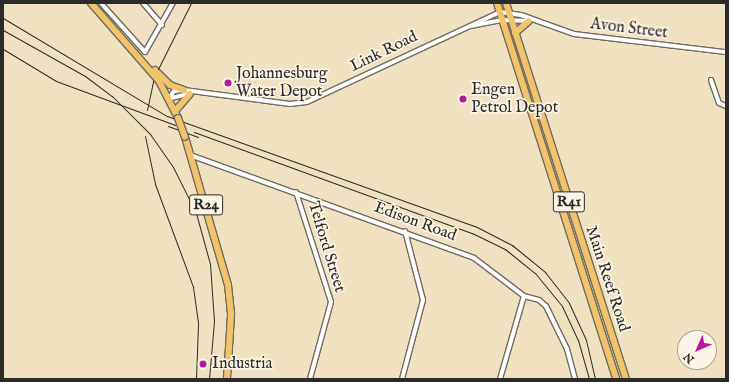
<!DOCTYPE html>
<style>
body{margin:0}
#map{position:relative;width:729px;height:382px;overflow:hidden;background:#f0e1c1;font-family:"IM FELL English",serif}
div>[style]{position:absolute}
.roads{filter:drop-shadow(1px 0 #706b60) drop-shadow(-1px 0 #706b60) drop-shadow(0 1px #706b60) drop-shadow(0 -1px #706b60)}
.minor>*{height:4px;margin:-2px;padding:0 2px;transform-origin:2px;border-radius:2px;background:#fff}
.primary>*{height:6px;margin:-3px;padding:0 3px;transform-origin:3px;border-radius:3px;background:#f2c36a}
.rail>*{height:1px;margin:-0.5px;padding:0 0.5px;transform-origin:0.5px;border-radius:0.5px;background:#2b2b2b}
.bridges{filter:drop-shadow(1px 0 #706b60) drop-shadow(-1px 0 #706b60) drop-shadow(0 1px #706b60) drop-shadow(0 -1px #706b60)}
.primary-bridge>*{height:6px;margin:-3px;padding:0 3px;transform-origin:3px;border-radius:3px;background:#f2c36a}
.dots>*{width:11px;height:11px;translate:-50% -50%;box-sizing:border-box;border:2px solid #fcf5e5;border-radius:50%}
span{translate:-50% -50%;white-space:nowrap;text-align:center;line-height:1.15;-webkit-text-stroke:3.5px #fcf5e5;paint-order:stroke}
.shield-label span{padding:1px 3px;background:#fcf5e5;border:1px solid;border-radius:3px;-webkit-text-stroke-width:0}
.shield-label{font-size:15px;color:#2b2b2b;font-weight:700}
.street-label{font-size:16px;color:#2b2b2b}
.poi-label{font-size:16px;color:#2b2b2b}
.left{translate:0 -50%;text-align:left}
.frame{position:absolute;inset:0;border:4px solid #2b2b2b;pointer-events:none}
.north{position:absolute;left:677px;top:330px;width:40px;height:40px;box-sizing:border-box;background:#fcf5e5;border:1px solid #a8a49b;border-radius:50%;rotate:225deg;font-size:11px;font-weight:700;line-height:16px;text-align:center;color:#2b2b2b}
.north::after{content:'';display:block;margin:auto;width:14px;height:18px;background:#b5179e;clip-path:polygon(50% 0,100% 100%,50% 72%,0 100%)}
</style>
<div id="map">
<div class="roads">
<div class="minor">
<i style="left:101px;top:3px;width:66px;rotate:48.1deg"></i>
<i style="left:145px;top:52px;width:56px;rotate:-60.3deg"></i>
<i style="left:143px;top:3px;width:29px;rotate:49deg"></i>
<i style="left:471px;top:26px;width:32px;rotate:-11deg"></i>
<i style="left:502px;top:20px;width:27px;rotate:2deg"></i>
<i style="left:711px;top:80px;width:24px;rotate:71deg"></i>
<i style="left:719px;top:103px;width:8px;rotate:23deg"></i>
<i style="left:170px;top:97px;width:7px;rotate:-56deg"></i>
<i style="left:174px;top:91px;width:10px;rotate:-6deg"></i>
<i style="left:184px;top:90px;width:107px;rotate:7.5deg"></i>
<i style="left:290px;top:104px;width:17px;rotate:-7deg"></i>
<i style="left:307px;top:102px;width:213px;rotate:-25deg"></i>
<i style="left:500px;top:12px;width:21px;rotate:8deg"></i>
<i style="left:521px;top:15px;width:56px;rotate:19.7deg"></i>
<i style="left:574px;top:34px;width:153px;rotate:6.8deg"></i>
<i style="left:171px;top:98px;width:18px;rotate:-13deg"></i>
<i style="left:190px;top:155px;width:302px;rotate:19.9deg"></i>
<i style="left:474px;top:258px;width:63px;rotate:37.2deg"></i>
<i style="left:524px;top:296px;width:16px;rotate:15deg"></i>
<i style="left:539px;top:300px;width:9px;rotate:41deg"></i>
<i style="left:546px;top:306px;width:48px;rotate:64deg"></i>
<i style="left:567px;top:349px;width:31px;rotate:75deg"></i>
<i style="left:296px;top:192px;width:115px;rotate:72.3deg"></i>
<i style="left:331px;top:302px;width:80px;rotate:105.3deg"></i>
<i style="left:402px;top:379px;width:82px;rotate:-75.1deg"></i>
<i style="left:423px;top:300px;width:71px;rotate:-104.6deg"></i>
<i style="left:500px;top:379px;width:86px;rotate:-73.9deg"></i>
</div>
<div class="primary">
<i style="left:91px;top:3px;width:103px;rotate:48.9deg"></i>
<i style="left:159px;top:81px;width:42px;rotate:62.8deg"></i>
<i style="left:497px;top:3px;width:394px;rotate:72.4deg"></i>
<i style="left:506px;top:3px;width:395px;rotate:72.3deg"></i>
<i style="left:515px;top:33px;width:18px;rotate:-41deg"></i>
<i style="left:155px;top:70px;width:21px;rotate:45deg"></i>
<i style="left:170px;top:85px;width:15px;rotate:20deg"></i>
<i style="left:176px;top:110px;width:21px;rotate:-49deg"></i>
<i style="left:185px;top:137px;width:154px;rotate:73.8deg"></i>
<i style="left:228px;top:285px;width:30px;rotate:84deg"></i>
<i style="left:231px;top:315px;width:64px;rotate:93.6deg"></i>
</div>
</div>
<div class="rail">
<i style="left:3px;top:18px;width:191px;rotate:30.9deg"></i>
<i style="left:167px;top:116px;width:327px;rotate:19.7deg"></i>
<i style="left:475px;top:226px;width:42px;rotate:27.2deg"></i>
<i style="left:512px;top:245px;width:43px;rotate:39.3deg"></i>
<i style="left:545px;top:272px;width:39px;rotate:52deg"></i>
<i style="left:569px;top:303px;width:41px;rotate:65.3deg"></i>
<i style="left:586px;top:340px;width:40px;rotate:77deg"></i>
<i style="left:3px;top:30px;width:94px;rotate:29.3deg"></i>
<i style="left:85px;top:76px;width:34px;rotate:37deg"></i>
<i style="left:112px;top:96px;width:54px;rotate:45deg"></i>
<i style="left:150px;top:134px;width:40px;rotate:55.1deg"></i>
<i style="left:173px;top:167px;width:51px;rotate:63.4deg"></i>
<i style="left:196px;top:213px;width:53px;rotate:74.6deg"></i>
<i style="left:210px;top:264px;width:57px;rotate:86deg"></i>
<i style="left:214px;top:321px;width:58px;rotate:94.9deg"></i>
<i style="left:3px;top:49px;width:62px;rotate:31.1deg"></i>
<i style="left:56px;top:81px;width:127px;rotate:20.3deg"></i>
<i style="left:158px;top:69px;width:74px;rotate:-63.4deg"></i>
<i style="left:147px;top:110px;width:30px;rotate:-78deg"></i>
<i style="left:168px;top:126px;width:32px;rotate:20deg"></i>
<i style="left:194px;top:132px;width:296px;rotate:20deg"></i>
<i style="left:472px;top:233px;width:37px;rotate:26deg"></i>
<i style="left:505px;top:249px;width:38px;rotate:39deg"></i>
<i style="left:535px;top:273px;width:43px;rotate:50.7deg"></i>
<i style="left:562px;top:306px;width:38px;rotate:65deg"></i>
<i style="left:578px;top:340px;width:41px;rotate:74.2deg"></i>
<i style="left:145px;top:136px;width:49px;rotate:78.2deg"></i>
<i style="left:155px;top:184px;width:110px;rotate:69.7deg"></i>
<i style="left:193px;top:287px;width:37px;rotate:82deg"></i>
<i style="left:198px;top:324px;width:55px;rotate:92.1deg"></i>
</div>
<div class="bridges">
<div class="primary-bridge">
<i style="left:178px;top:118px;width:20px;rotate:70deg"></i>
</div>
</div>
<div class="dots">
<i style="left:228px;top:83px;background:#b5179e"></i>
<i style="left:463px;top:99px;background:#b5179e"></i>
<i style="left:203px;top:364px;background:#b5179e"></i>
</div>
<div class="shield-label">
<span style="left:569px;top:202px">R41</span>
<span style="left:206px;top:205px">R24</span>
</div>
<div class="street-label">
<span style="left:629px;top:29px;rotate:7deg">Avon Street</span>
<span style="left:384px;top:52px;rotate:-26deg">Link Road</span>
<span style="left:415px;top:222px;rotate:20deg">Edison Road</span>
<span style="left:326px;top:247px;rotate:73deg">Telford Street</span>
<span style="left:607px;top:279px;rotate:72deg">Main Reef Road</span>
</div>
<div class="poi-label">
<span class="left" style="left:236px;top:83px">Johannesburg<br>Water Depot</span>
<span class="left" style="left:471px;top:99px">Engen<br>Petrol Depot</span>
<span class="left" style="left:212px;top:364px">Industria</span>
</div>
<div class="frame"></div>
<div class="north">N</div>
</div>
